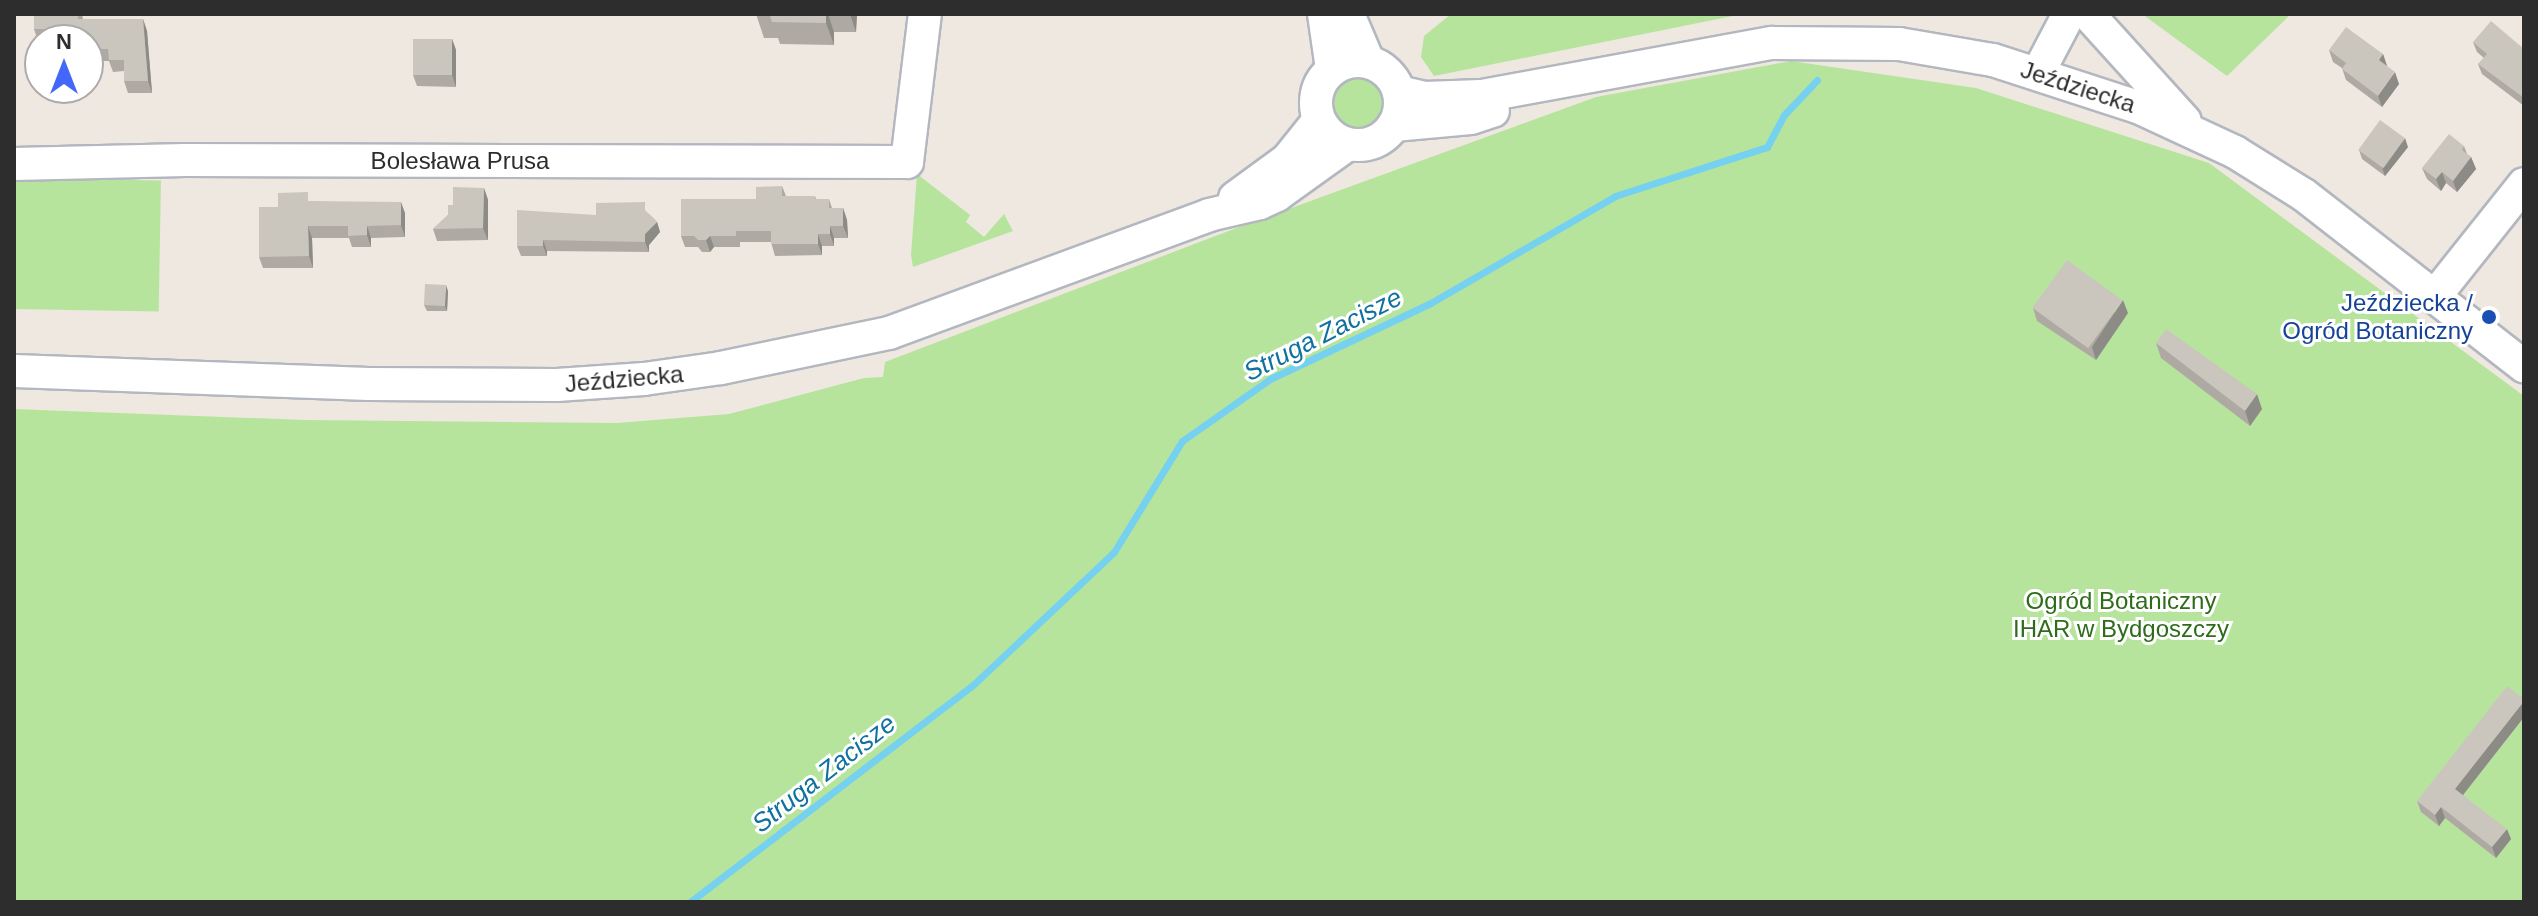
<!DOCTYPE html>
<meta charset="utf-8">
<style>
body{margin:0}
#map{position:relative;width:2538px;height:916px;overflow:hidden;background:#eee8e0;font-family:Helvetica,sans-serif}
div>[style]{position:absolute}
.green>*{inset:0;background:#b7e49d;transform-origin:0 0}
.round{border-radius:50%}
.stream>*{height:7px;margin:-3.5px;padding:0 3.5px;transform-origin:3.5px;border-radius:3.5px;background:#75d1ef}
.roads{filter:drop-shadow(2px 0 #b3b7c0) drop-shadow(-2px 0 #b3b7c0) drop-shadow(0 2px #b3b7c0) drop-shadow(0 -2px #b3b7c0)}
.minor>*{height:32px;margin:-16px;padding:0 16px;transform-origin:16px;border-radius:16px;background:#fff}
.minor>.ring{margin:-16px;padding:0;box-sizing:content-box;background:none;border:32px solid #fff;border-radius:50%}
.wall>*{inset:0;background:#aeaaa3}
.shaded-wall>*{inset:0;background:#8d8b85}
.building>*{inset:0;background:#cac6be;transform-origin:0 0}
.dots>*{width:22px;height:22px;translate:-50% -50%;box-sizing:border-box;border:4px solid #fff;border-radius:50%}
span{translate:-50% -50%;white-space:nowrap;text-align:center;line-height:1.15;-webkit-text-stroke:6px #fff;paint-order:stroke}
.street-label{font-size:24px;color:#2d2d2d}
.transit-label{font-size:24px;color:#164399}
.right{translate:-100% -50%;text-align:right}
.park-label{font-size:24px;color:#2e6c1b}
.water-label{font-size:26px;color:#0e71a0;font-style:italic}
.frame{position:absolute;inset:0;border:16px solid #2d2d2d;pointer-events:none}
.north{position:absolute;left:24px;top:24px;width:80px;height:80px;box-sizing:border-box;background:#fff;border:2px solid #ababab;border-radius:50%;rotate:0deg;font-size:22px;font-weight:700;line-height:32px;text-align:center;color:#2d2d2d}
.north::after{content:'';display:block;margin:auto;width:28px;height:36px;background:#4268f9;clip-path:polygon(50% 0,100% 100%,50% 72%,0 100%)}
</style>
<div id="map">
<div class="green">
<i style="clip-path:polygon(1451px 14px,1743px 14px,1434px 76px,1421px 57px,1424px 36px)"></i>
<i style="clip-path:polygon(2142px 14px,2291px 14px,2227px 76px)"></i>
<i style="clip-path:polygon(1791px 61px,1976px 88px,2209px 163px,2524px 396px,2524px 902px,14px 902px,14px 409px,305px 420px,617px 423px,729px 414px,864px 378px,883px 377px,885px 362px,1239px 227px,1596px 97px)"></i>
<i class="round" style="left:1329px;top:74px;width:56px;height:56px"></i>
<i style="clip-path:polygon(917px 174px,970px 215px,966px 222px,984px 237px,1004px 214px,1013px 231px,913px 267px,911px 255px)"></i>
<i style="left:14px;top:178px;width:147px;height:131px;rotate:1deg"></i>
</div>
<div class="stream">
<i style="left:690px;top:902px;width:359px;rotate:-37.5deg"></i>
<i style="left:975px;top:683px;width:191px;rotate:-43.3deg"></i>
<i style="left:1114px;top:552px;width:130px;rotate:-58.5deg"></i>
<i style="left:1182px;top:441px;width:108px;rotate:-35.2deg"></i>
<i style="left:1270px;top:379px;width:176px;rotate:-25.3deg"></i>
<i style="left:1429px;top:304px;width:215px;rotate:-30.1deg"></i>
<i style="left:1615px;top:196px;width:160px;rotate:-17.9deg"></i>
<i style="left:1767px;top:147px;width:36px;rotate:-62deg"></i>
<i style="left:1784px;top:115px;width:48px;rotate:-46.7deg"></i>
</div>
<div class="roads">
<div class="minor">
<i style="left:1324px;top:14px;width:56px;rotate:81.7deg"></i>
<i style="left:1348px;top:14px;width:51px;rotate:66.9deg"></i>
<i style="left:2088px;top:14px;width:144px;rotate:47.8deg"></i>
<i class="ring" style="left:1316px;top:61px;width:52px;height:52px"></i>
<i style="left:2038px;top:73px;width:67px;rotate:-62.3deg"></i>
<i style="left:1399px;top:92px;width:26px;rotate:13deg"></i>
<i style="left:1424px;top:98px;width:58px;rotate:-2deg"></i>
<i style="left:1482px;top:96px;width:295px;rotate:-10.4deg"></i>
<i style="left:1772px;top:43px;width:127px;rotate:0.5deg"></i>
<i style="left:1899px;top:44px;width:95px;rotate:9.7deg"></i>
<i style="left:1993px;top:60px;width:152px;rotate:18deg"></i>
<i style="left:2138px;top:107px;width:107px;rotate:24.9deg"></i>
<i style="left:2235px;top:152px;width:81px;rotate:31.9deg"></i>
<i style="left:2304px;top:195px;width:279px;rotate:37.9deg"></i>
<i style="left:1394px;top:125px;width:77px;rotate:-5.2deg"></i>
<i style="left:1471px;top:118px;width:23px;rotate:-18deg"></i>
<i style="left:14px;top:164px;width:171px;rotate:-1.3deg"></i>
<i style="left:185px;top:160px;width:722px;rotate:0.16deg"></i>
<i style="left:907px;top:162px;width:149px;rotate:-83.1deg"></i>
<i style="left:1235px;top:198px;width:64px;rotate:-36.2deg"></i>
<i style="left:1287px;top:160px;width:51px;rotate:-51.3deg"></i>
<i style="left:2435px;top:296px;width:143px;rotate:-51.5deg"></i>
<i style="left:14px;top:371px;width:355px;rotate:2.1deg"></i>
<i style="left:369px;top:384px;width:188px;rotate:0.3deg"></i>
<i style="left:557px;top:385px;width:87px;rotate:-3.9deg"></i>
<i style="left:644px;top:379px;width:78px;rotate:-8.1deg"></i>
<i style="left:721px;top:368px;width:172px;rotate:-11.8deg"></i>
<i style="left:889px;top:333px;width:341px;rotate:-20.2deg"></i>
<i style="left:1209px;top:215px;width:52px;rotate:-13.2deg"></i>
<i style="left:1260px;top:203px;width:19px;rotate:-25deg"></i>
<i style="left:1277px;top:195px;width:87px;rotate:-35.7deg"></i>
</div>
</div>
<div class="wall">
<i style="clip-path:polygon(34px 14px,82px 14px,83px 19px,143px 19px,147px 31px,152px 93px,128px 93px,124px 81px,124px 71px,113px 72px,109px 61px,88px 61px,88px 40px,38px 41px,34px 29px)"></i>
<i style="clip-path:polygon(756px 14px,857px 14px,856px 32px,834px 32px,834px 45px,780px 44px,778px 38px,764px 38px)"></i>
<i style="clip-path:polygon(452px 39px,456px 50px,456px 87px,417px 86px,413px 75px)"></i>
<i style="clip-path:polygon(2473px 42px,2524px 49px,2524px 106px,2482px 74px,2478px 64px,2484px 58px,2477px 52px)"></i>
<i style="clip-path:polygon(2329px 50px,2383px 54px,2387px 66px,2399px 84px,2382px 107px,2346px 80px,2342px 68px,2333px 62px)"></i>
<i style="clip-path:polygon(2464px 146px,2467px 154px,2471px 157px,2476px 169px,2457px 192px,2446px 183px,2441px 191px,2427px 179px,2422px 168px)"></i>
<i style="clip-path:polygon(2408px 147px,2385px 176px,2362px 159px,2359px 150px)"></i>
<i style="clip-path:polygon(782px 186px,786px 196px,815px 196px,816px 199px,829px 199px,832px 208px,843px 208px,847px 220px,848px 238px,834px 238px,834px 246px,822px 246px,822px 255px,775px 256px,771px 242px,740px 242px,740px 247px,714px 247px,710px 252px,702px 252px,698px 247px,685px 247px,681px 236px)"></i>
<i style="clip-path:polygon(484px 188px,488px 200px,488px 240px,437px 241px,433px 229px,448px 215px,453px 205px)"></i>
<i style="clip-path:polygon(311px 201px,405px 213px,405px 237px,371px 238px,371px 247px,352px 247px,349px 238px,312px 238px,313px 268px,263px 268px,259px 257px,278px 207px)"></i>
<i style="clip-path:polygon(649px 214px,657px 222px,660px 232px,649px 245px,649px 252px,547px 251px,547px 256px,521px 256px,517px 246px,596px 215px)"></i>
<i style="clip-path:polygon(448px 291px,447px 311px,427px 311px,424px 305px)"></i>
<i style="clip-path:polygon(2033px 308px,2128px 313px,2096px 360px,2037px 321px)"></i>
<i style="clip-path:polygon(2156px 343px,2262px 409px,2250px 426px,2161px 358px)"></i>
<i style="clip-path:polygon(2524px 717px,2463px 795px,2511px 839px,2496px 858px,2445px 818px,2439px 826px,2421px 812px,2417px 801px)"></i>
</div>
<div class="shaded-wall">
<i style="clip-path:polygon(826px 14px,828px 14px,834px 32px,834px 45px,826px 23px)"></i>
<i style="clip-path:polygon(850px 14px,857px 14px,856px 32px)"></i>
<i style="clip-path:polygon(143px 19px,147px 31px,152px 93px,148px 81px)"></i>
<i style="clip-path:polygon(452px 39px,456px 50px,456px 87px,452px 75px)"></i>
<i style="clip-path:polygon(2383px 54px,2387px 66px,2383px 72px,2379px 60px)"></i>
<i style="clip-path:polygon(2395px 72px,2399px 84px,2382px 107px,2378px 96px)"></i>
<i style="clip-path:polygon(2405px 138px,2408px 147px,2385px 176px,2382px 167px)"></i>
<i style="clip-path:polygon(2471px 157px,2476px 169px,2457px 192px,2453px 181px)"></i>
<i style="clip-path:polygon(2442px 172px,2446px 183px,2441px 191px,2436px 179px)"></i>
<i style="clip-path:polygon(484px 188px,488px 200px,488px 240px,483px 228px)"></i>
<i style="clip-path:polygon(401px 202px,405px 213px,405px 237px,401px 225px)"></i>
<i style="clip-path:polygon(843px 208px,847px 220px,848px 238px,843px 226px)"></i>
<i style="clip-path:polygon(657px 222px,660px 232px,649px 245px,649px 252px,645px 242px,645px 234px)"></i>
<i style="clip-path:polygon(308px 226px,312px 238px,313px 268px,309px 256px)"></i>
<i style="clip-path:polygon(367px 226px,371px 238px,371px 247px,367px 235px)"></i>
<i style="clip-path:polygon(830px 226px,834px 238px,834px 246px,830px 234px)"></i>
<i style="clip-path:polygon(818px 234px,822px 246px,822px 255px,818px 244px)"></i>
<i style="clip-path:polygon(710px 236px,714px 247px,710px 252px,706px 240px)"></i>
<i style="clip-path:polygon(543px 240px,547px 251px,547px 256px,543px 246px)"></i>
<i style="clip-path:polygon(446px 285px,448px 291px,447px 311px,445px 306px)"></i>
<i style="clip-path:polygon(2123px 300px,2128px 313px,2096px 360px,2092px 347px)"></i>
<i style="clip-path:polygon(2257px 394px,2262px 409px,2250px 426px,2245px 411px)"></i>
<i style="clip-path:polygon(2524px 701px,2524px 717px,2459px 800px,2455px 789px)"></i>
<i style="clip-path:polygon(2441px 807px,2445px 818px,2439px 826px,2435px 815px)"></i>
<i style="clip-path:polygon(2507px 829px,2511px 839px,2496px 858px,2492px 847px)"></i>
</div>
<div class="building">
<i style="clip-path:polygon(34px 14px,78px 14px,78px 19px,143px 19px,148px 81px,124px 81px,124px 60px,109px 60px,108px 49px,88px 49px,88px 40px,58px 40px,58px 29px,34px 29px)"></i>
<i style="clip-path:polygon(756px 14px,826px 14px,826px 23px,772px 22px,770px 16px,756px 16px)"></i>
<i style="clip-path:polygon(2491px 21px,2524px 49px,2524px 98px,2478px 64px,2487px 54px,2473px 42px)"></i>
<i style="clip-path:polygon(2346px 27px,2383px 54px,2379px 60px,2395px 72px,2378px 96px,2342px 69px,2346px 63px,2329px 50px)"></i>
<i style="left:413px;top:39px;width:39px;height:36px"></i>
<i style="left:2380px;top:120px;width:31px;height:37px;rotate:36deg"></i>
<i style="clip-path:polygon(2449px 134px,2464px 146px,2462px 150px,2471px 157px,2453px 181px,2442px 172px,2436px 179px,2422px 168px)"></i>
<i style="clip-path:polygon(782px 186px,782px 196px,815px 196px,815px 199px,829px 199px,829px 208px,843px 208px,843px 226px,830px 226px,830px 234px,818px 234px,818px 244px,771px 244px,771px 231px,736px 231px,736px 236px,710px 236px,706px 240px,698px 240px,694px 236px,681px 236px,681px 199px,756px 199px,756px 187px)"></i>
<i style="clip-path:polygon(453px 187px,484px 188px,483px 228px,433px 229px,448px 215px,448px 205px,453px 205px)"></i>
<i style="clip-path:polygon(308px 192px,308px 201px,401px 202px,401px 225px,367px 226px,367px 235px,348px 236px,348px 226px,308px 226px,309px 256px,259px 257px,259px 207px,278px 207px,278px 193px)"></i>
<i style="clip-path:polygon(645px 202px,645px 210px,657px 222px,645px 234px,645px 242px,543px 240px,543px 246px,517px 246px,517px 210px,596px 215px,596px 203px)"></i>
<i style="left:2067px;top:260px;width:69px;height:59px;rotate:36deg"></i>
<i style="left:425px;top:284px;width:21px;height:21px;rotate:3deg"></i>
<i style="clip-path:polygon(2166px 329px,2257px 394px,2245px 411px,2156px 343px)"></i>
<i style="clip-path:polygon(2507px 686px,2524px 699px,2524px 701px,2455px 789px,2507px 829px,2492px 847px,2441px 807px,2435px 815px,2417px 801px)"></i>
</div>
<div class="dots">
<i style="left:2489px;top:317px;background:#1a4fb4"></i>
</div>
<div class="street-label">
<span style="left:2078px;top:87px;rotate:18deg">Jeździecka</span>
<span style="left:460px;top:161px">Bolesława Prusa</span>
<span style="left:624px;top:379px;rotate:-5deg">Jeździecka</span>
</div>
<div class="transit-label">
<span class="right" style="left:2473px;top:317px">Jeździecka /<br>Ogród Botaniczny</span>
</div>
<div class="park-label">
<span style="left:2121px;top:615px">Ogród Botaniczny<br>IHAR w Bydgoszczy</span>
</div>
<div class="water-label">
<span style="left:1323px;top:335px;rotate:-27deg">Struga Zacisze</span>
<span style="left:824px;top:774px;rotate:-38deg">Struga Zacisze</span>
</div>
<div class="frame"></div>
<div class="north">N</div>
</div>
